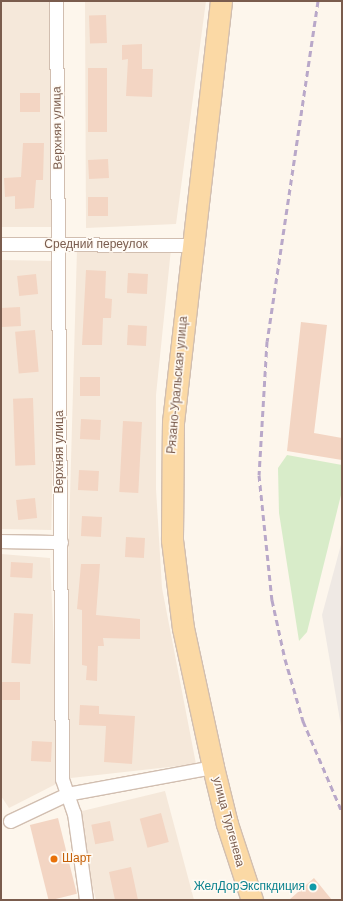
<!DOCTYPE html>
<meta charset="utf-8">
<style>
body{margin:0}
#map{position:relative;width:343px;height:901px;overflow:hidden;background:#fdf6ec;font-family:Helvetica,sans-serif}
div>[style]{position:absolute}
.residential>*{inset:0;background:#f5e8da;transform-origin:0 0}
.industrial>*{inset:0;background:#efe9e4}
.green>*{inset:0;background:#d8ecc9}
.building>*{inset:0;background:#f3d5c3;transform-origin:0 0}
.roads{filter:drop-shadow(1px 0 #d1beb0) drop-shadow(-1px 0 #d1beb0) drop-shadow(0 1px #d1beb0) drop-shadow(0 -1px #d1beb0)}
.street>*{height:13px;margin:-6.5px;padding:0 6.5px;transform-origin:6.5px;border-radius:6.5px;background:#fff}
.primary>*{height:21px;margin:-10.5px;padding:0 10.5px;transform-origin:10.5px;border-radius:10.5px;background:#fbd9a5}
.rail>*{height:3px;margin-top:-1.5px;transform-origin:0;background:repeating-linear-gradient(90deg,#b9a8c9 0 6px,transparent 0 10px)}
.dots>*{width:11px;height:11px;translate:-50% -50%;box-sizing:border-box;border:2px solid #fffaf3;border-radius:50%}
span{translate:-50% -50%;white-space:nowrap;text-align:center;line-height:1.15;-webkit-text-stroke:3px #fffaf3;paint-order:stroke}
.street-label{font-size:12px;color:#7a5c4d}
.food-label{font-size:12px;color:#c56008}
.left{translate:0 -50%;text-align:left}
.culture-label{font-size:12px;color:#0d838f}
.right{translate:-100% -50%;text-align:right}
.frame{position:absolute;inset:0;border:2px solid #7a5c4d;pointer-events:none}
</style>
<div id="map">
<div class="residential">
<i style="left:1px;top:1px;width:55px;height:226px"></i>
<i style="clip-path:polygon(85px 1px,206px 1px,176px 224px,86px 228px)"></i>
<i style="clip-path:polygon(77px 249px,171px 249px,156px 395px,156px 489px,162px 588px,196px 764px,62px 779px)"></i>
<i style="left:1px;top:260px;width:55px;height:269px;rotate:1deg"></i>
<i style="clip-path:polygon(1px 554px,50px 558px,60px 782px,9px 808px,1px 796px)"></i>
<i style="clip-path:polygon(165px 791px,194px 900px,96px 900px,74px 813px)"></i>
</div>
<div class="industrial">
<i style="clip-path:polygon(342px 541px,342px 732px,322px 615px)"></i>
</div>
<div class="green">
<i style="clip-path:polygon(287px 455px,342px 465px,342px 491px,307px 632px,299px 641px,279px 513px,278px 468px)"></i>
</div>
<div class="building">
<i style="left:106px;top:15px;width:28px;height:17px;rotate:88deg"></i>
<i style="clip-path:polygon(142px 44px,142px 69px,153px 69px,152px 97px,126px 96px,128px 59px,122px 60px,122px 45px)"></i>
<i style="left:107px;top:68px;width:64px;height:19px;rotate:90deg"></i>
<i style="left:20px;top:93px;width:20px;height:19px"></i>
<i style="clip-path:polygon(23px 143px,44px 143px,43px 180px,36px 180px,34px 208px,15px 209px,15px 196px,5px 197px,4px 178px,21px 177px)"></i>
<i style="left:108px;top:159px;width:19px;height:20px;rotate:87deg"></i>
<i style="left:88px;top:197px;width:20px;height:19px"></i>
<i style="clip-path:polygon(86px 270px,106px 271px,105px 298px,112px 299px,111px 318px,103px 318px,102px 345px,82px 345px)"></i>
<i style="left:128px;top:273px;width:20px;height:20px;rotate:3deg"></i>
<i style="left:36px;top:274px;width:20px;height:19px;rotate:84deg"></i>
<i style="left:20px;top:307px;width:19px;height:19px;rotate:87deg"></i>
<i style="clip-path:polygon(301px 322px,327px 325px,314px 433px,342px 438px,342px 460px,287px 451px)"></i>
<i style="left:128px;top:325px;width:19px;height:20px;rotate:3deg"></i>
<i style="left:35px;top:330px;width:42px;height:20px;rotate:85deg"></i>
<i style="left:80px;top:377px;width:20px;height:19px"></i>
<i style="left:33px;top:398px;width:67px;height:20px;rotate:88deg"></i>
<i style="left:81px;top:419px;width:20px;height:20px;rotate:3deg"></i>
<i style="left:123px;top:421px;width:19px;height:71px;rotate:3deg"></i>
<i style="left:79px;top:470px;width:20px;height:20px;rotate:3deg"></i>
<i style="left:35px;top:498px;width:20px;height:19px;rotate:84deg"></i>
<i style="left:82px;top:516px;width:20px;height:20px;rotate:3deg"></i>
<i style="left:126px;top:537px;width:19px;height:20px;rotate:3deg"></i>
<i style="left:11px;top:562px;width:22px;height:15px;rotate:3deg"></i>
<i style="clip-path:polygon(81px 564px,100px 564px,96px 615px,140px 619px,140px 639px,103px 638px,104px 646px,98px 646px,97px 681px,86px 680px,87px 666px,82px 665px,82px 610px,77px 609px)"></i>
<i style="left:14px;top:613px;width:19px;height:50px;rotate:3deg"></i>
<i style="left:1px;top:682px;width:19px;height:18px"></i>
<i style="clip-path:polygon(80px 705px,99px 706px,99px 714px,135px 716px,132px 764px,104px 762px,106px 726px,79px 725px)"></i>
<i style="left:32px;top:741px;width:20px;height:20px;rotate:3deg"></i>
<i style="left:161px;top:813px;width:30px;height:22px;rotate:75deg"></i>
<i style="left:58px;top:818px;width:78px;height:29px;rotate:76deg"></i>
<i style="left:110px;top:821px;width:20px;height:19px;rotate:79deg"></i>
<i style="clip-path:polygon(131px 867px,138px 900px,115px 900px,109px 872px)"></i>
<i style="clip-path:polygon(314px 878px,332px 900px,289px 900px)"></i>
</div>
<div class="roads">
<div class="street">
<i style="left:56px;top:1px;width:778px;rotate:89.56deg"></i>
<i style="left:62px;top:779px;width:36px;rotate:71deg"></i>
<i style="left:74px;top:813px;width:88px;rotate:82.1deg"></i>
<i style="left:1px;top:244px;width:190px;rotate:0.3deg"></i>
<i style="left:1px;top:541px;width:60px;rotate:1deg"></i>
<i style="left:10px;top:821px;width:63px;rotate:-25.3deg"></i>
<i style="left:67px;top:794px;width:148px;rotate:-10.5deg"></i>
</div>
<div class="primary">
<i style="left:221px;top:1px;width:423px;rotate:96.5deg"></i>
<i style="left:173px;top:421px;width:119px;rotate:90.5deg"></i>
<i style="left:172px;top:540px;width:89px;rotate:82.9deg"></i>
<i style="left:183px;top:628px;width:142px;rotate:77.8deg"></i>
<i style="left:213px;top:767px;width:59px;rotate:76.2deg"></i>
<i style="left:227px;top:824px;width:80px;rotate:71.8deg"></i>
</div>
</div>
<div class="rail">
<i style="left:318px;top:1px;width:344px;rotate:98.5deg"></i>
<i style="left:267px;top:341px;width:134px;rotate:93.4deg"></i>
<i style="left:259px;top:475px;width:126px;rotate:84.1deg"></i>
<i style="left:272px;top:600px;width:60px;rotate:77.6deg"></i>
<i style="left:285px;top:659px;width:65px;rotate:73.8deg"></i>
<i style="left:303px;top:721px;width:99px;rotate:66.8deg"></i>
</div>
<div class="dots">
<i style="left:54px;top:859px;background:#e8710a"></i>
<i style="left:313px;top:887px;background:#0f9aa8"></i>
</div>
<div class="street-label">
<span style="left:58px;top:128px;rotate:-91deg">Верхняя улица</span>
<span style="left:96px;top:245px">Средний переулок</span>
<span style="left:178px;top:385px;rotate:-85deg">Рязано-Уральская улица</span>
<span style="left:60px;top:452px;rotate:-90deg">Верхняя улица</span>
<span style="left:228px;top:822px;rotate:75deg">улица Тургенева</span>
</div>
<div class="food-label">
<span class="left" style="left:62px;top:859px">Шарт</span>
</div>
<div class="culture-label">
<span class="right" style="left:305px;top:887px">ЖелДорЭкспкдиция</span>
</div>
<div class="frame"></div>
</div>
